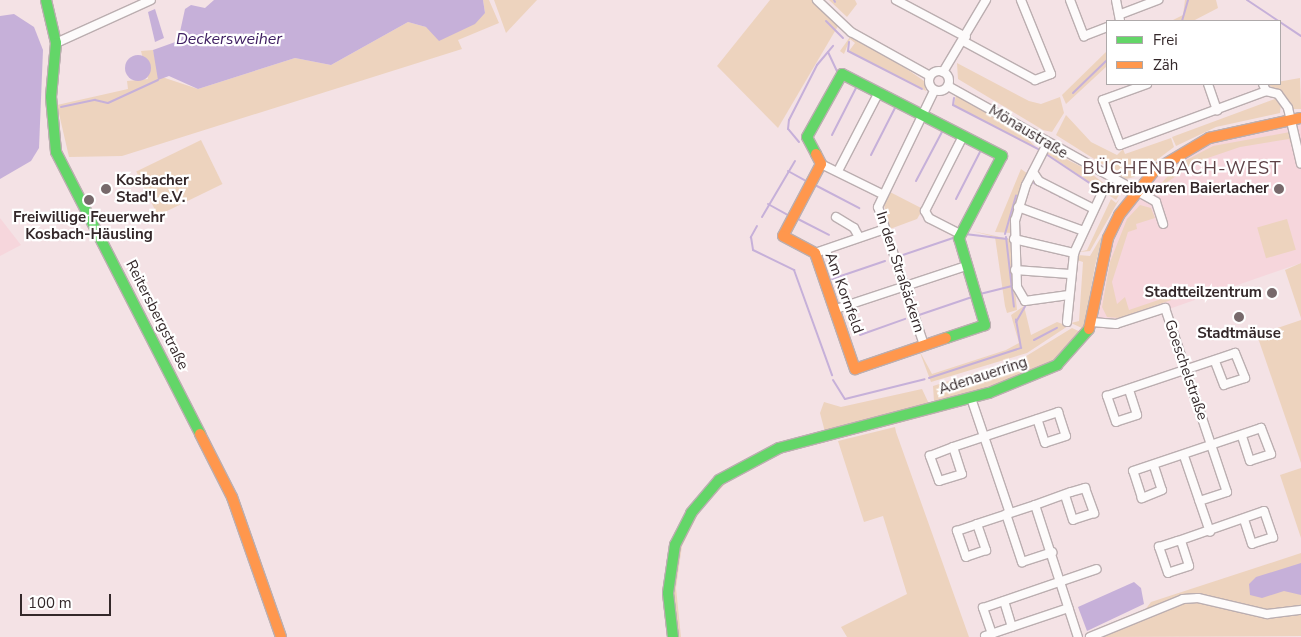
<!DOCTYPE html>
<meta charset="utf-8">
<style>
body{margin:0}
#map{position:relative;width:1301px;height:637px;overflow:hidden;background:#f4e2e5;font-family:"Nunito Sans",sans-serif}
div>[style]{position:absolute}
.built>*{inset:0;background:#f6d6dc}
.green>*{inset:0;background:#edd3be;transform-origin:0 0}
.water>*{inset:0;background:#c6b0d9}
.round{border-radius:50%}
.stream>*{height:2px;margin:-1px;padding:0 1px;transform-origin:1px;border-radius:1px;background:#c6b0d9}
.roads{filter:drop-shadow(1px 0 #bbaeb0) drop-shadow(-1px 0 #bbaeb0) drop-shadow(0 1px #bbaeb0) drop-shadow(0 -1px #bbaeb0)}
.street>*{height:8px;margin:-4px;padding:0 4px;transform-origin:4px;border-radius:4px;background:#fdfbfb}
.street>.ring{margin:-4px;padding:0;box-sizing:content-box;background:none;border:8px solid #fdfbfb;border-radius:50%}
.fast>*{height:10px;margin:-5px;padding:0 5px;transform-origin:5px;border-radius:5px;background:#63d668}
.slow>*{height:10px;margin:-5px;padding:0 5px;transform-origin:5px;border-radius:5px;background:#ff974d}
.dots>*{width:14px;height:14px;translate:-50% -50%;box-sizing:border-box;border:2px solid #fff;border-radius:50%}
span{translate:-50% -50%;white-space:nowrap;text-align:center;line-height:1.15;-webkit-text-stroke:4.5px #fff;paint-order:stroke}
.street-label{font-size:15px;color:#34282a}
.poi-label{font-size:15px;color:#34282a;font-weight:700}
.left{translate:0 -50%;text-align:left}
.right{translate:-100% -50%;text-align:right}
.water-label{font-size:16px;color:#402063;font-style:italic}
.quarter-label{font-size:18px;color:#5f4348;letter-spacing:1px}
.legend{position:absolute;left:1106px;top:20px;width:175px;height:65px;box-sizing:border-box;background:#fff;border:1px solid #aea9aa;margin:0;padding:6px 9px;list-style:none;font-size:15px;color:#34282a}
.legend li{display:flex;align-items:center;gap:10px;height:25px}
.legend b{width:25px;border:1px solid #aea9aa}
.scale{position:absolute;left:20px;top:594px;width:91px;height:22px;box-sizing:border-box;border:2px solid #34282a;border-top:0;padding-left:6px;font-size:15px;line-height:18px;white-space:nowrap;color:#34282a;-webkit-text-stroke:4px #fff;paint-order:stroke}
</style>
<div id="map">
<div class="built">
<i style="clip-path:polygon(1301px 122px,1301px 263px,1169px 309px,1113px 322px,1091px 318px,1101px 258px,1132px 194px,1178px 154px,1223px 135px)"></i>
<i style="clip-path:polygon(0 218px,21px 245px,0 256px)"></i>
</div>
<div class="green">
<i style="clip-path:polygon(483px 0,489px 0,499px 23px,458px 40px,462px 49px,122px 156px,69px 157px,57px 105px,128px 89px,127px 81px,148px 79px,141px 51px,153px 50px,159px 76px,198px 89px,295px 58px,331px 65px,408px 22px,426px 27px,485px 13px)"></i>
<i style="clip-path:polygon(494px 0,537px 0,506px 33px)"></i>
<i style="clip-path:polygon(770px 0,814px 0,838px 26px,778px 128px,717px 66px)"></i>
<i style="clip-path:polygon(829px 0,855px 0,857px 4px,847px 17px)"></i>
<i style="clip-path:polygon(1185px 0,1216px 0,1218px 8px,1193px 21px,1171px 21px,1183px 15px)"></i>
<i style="clip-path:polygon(850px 37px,904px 67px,924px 81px,926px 91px,849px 51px,855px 43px,850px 39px,844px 54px,840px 51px)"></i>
<i style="clip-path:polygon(1107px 51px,1107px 66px,1066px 104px,1062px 95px)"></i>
<i style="clip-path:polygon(957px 63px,1029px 101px,1041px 104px,1060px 97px,1064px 113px,1052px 132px,1043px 130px,958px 79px)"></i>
<i style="clip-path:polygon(1300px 78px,1301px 109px,1293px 109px,1278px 90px,1266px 84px)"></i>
<i style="clip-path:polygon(1273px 94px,1281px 104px,1280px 113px,1216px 127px,1176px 146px,1172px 137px,1275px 99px)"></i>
<i style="clip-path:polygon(956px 95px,1014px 126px,1038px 149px,954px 105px)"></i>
<i style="clip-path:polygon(1066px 115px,1091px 142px,1117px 155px,1123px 149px,1125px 154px,1171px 138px,1174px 147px,1134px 177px,1126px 179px,1056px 135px)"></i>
<i style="clip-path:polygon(1290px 132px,1294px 152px,1289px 139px,1240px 147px,1199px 161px,1155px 190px,1179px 164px,1213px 146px)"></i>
<i style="left:201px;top:140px;width:49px;height:72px;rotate:64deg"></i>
<i style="clip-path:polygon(1052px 152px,1084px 168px,1119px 195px,1116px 200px,1046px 153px)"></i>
<i style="clip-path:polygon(1021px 169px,1028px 174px,1012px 233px,995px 232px)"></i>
<i style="clip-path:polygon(890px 192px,923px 209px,917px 219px,890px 229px,884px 205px)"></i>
<i style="clip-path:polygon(1120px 198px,1090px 251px,1079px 252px,1087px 250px,1111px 199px,1116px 203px)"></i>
<i style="clip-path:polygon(1140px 205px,1151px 208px,1155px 218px,1136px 224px,1137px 229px,1128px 232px,1112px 282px,1117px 304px,1125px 297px,1129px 310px,1179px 293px,1180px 297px,1119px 318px,1107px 317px,1102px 307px,1110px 262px,1127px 219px)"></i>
<i style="left:1287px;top:219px;width:32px;height:31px;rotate:74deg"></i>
<i style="clip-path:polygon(972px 231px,1010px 239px,1017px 310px,1007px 313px,1005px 306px,995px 237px)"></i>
<i style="clip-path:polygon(1104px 232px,1095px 266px,1084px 329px,1071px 323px,1079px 321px,1083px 262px,1077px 260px,1078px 255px,1090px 256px)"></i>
<i style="clip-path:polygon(1301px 263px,1301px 318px,1285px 270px)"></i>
<i style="clip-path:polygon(1024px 306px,1031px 335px,1057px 322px,1068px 326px,1027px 353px,931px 382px,919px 350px,932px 374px,1006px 350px,1019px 343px,1011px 315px)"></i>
<i style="clip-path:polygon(1301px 320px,1301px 463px,1257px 335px)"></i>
<i style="clip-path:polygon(1072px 328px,1083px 333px,1078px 341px,1048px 366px,963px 397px,961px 394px,934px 401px,933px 386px,1023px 358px)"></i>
<i style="clip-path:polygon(922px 389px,930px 406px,825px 432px,820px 413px,824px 402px,841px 407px)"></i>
<i style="clip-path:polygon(957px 408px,783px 453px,726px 483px,700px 510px,682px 546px,676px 588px,681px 637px,676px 637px,671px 589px,675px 557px,696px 511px,721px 483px,749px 464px,781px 451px)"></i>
<i style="clip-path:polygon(895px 427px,896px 432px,969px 637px,847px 637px,841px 627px,907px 594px,883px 516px,864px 522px,838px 441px)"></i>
<i style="clip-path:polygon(1301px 468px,1301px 538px,1280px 475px)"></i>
<i style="clip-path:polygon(1301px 553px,1301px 636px,1103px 637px,1135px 623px,1151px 602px)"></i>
</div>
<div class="water">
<i style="clip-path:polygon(214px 0,483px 0,485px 13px,475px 24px,439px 41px,426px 27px,408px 22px,331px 65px,295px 58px,198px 89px,169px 76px,158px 80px,153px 50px,178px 41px,185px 9px,191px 5px,205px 8px)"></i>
<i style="clip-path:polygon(155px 9px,164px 38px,155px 42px,148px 12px)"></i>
<i style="clip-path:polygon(14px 14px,34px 27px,43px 50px,39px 148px,31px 161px,0 179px,0 16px)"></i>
<i class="round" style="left:125px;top:55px;width:26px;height:26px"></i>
<i style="clip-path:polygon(1301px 563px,1301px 595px,1284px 591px,1262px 598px,1250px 595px,1249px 584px,1256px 577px)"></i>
<i style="clip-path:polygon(1134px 582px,1141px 588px,1144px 604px,1087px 631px,1078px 607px)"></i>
</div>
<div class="stream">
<i style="left:834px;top:0;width:2px;rotate:63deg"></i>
<i style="left:1247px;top:0;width:65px;rotate:33.7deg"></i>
<i style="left:826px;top:21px;width:24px;rotate:45deg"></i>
<i style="left:1182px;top:21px;width:22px;rotate:-74deg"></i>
<i style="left:849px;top:42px;width:9px;rotate:96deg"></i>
<i style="left:848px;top:51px;width:83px;rotate:27.2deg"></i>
<i style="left:828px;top:52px;width:21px;rotate:65deg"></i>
<i style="left:1073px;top:93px;width:47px;rotate:-44.1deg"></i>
<i style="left:954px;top:98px;width:7px;rotate:98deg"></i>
<i style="left:953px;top:105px;width:96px;rotate:27.4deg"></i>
<i style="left:61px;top:107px;width:35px;rotate:-12deg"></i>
<i style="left:95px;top:100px;width:13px;rotate:13deg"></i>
<i style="left:108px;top:103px;width:55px;rotate:-24.7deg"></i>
<i style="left:832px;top:135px;width:55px;rotate:-63deg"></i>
<i style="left:799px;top:142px;width:17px;rotate:-130deg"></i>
<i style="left:788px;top:129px;width:9px;rotate:-84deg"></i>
<i style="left:789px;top:120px;width:62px;rotate:-63deg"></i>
<i style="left:817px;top:65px;width:25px;rotate:-50deg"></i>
<i style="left:1046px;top:154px;width:58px;rotate:33.7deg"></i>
<i style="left:871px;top:155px;width:55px;rotate:-63deg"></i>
<i style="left:788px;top:171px;width:23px;rotate:29deg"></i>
<i style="left:916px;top:181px;width:58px;rotate:-62.1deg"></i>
<i style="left:1034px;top:183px;width:2px;rotate:27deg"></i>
<i style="left:815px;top:185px;width:50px;rotate:27.6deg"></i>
<i style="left:1038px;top:185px;width:8px;rotate:30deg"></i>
<i style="left:1051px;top:192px;width:8px;rotate:23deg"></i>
<i style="left:1060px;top:197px;width:1px"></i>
<i style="left:956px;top:199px;width:55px;rotate:-63deg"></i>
<i style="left:1068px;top:200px;width:4px;rotate:34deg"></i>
<i style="left:768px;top:204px;width:25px;rotate:29deg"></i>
<i style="left:762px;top:217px;width:65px;rotate:-59.5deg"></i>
<i style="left:796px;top:218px;width:37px;rotate:27deg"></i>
<i style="left:757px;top:226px;width:13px;rotate:119deg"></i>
<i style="left:751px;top:237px;width:13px;rotate:81deg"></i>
<i style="left:753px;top:250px;width:46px;rotate:26deg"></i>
<i style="left:794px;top:270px;width:112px;rotate:70.1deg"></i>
<i style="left:965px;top:234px;width:42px;rotate:6.8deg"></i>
<i style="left:1005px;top:234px;width:40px;rotate:-74deg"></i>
<i style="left:1006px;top:237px;width:70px;rotate:83.5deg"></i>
<i style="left:900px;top:256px;width:56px;rotate:-18.8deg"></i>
<i style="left:832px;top:279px;width:56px;rotate:-18.8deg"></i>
<i style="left:980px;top:294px;width:32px;rotate:-14deg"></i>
<i style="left:919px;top:315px;width:56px;rotate:-18.8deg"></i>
<i style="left:1016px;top:322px;width:20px;rotate:-60deg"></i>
<i style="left:860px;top:335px;width:48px;rotate:-19.6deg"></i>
<i style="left:1034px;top:340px;width:26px;rotate:-28deg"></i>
<i style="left:929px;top:378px;width:97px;rotate:-18.1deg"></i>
<i style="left:1021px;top:348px;width:29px;rotate:-100deg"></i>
<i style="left:833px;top:380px;width:22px;rotate:58deg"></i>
<i style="left:845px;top:399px;width:82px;rotate:-14deg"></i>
</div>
<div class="roads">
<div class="street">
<i style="left:817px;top:0;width:47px;rotate:43.3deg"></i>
<i style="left:851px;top:32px;width:90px;rotate:29.1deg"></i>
<i style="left:896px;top:0;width:79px;rotate:27.9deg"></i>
<i style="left:1070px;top:0;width:39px;rotate:69deg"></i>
<i style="left:1084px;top:36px;width:25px;rotate:-21deg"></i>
<i style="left:1116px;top:0;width:21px;rotate:79deg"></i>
<i style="left:1121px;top:14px;width:40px;rotate:-21deg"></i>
<i style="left:963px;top:41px;width:82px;rotate:28.4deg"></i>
<i style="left:1035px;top:80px;width:17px;rotate:-21deg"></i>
<i style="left:1051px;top:74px;width:80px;rotate:-112.1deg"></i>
<i style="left:56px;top:43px;width:104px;rotate:-24.4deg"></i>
<i class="ring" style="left:929px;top:71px;width:12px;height:12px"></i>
<i style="left:943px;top:72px;width:84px;rotate:-59.2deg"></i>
<i style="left:1147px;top:84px;width:47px;rotate:160deg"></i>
<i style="left:1103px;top:100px;width:48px;rotate:69.3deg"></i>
<i style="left:1120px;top:145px;width:156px;rotate:-20.3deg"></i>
<i style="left:1266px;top:91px;width:8px;rotate:-113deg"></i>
<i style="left:1208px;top:84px;width:28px;rotate:71deg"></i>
<i style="left:948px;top:86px;width:238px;rotate:29.1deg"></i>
<i style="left:1156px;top:202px;width:23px;rotate:72deg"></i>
<i style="left:1266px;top:91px;width:12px;rotate:14deg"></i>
<i style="left:1278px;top:94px;width:17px;rotate:54deg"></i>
<i style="left:1288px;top:108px;width:57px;rotate:76.9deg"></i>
<i style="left:1047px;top:144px;width:46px;rotate:117.1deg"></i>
<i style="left:1026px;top:185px;width:37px;rotate:107deg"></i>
<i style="left:1015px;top:220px;width:67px;rotate:88.3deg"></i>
<i style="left:1017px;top:287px;width:16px;rotate:60deg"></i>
<i style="left:1025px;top:301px;width:44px;rotate:-7.8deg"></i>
<i style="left:821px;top:164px;width:68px;rotate:26.2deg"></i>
<i style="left:838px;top:171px;width:89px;rotate:-62.6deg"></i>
<i style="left:1033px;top:172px;width:11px;rotate:56deg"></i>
<i style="left:1039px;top:181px;width:59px;rotate:27deg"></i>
<i style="left:1018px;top:207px;width:67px;rotate:20.1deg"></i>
<i style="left:836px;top:217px;width:21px;rotate:31deg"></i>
<i style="left:854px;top:228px;width:10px;rotate:61deg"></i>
<i style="left:960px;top:234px;width:35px;rotate:-153deg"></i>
<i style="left:929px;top:218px;width:8px;rotate:-120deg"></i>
<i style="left:925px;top:211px;width:84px;rotate:-63.1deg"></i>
<i style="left:1014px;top:239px;width:62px;rotate:13.1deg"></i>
<i style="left:815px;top:253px;width:74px;rotate:-18.9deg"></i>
<i style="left:1015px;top:270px;width:55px;rotate:4.2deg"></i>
<i style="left:836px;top:309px;width:137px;rotate:-18.3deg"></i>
<i style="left:1067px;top:322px;width:69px;rotate:-84.2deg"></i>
<i style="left:1074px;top:253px;width:66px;rotate:-65deg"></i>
<i style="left:1092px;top:322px;width:24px;rotate:5deg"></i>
<i style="left:1116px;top:324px;width:52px;rotate:-18.1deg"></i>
<i style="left:1165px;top:308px;width:194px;rotate:71.4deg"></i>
<i style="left:1227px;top:492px;width:29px;rotate:162deg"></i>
<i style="left:924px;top:345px;width:145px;rotate:-108.4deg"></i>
<i style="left:878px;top:207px;width:129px;rotate:-64.2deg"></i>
<i style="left:1129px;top:390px;width:26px;rotate:72deg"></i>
<i style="left:1137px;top:415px;width:22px;rotate:162deg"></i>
<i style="left:1116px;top:422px;width:28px;rotate:-109deg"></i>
<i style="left:1107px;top:396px;width:135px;rotate:-18.6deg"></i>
<i style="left:1235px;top:353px;width:27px;rotate:68deg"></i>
<i style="left:1245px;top:378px;width:22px;rotate:162deg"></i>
<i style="left:1224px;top:385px;width:26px;rotate:-111deg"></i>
<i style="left:971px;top:398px;width:121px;rotate:71.3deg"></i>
<i style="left:953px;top:447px;width:28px;rotate:72deg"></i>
<i style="left:962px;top:474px;width:24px;rotate:163deg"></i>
<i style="left:939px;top:481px;width:27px;rotate:-110deg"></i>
<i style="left:930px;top:456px;width:25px;rotate:-21deg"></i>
<i style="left:953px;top:447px;width:111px;rotate:-18.4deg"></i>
<i style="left:1058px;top:412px;width:25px;rotate:72deg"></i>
<i style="left:1066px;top:436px;width:22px;rotate:162deg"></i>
<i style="left:1045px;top:443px;width:25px;rotate:-108deg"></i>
<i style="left:1184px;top:456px;width:80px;rotate:71.1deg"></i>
<i style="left:1154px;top:466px;width:25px;rotate:72deg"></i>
<i style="left:1162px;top:490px;width:22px;rotate:158deg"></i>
<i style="left:1142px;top:498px;width:28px;rotate:-108deg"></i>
<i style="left:1133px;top:471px;width:135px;rotate:-18.6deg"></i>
<i style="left:1261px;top:428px;width:28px;rotate:69deg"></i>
<i style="left:1271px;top:454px;width:22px;rotate:162deg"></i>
<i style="left:1250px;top:461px;width:25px;rotate:-108deg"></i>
<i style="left:1035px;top:505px;width:139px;rotate:72deg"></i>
<i style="left:1006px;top:514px;width:51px;rotate:71.6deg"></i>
<i style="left:1022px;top:562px;width:32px;rotate:-18deg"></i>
<i style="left:977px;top:524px;width:28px;rotate:71deg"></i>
<i style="left:986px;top:550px;width:21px;rotate:161deg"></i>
<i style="left:966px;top:557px;width:28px;rotate:-109deg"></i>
<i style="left:957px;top:531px;width:21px;rotate:-19deg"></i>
<i style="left:977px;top:524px;width:61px;rotate:-18.1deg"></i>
<i style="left:1035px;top:505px;width:38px;rotate:-20deg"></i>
<i style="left:1071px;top:492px;width:15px;rotate:-16deg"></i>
<i style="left:1085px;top:488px;width:27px;rotate:70deg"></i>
<i style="left:1094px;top:513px;width:22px;rotate:162deg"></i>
<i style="left:1073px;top:520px;width:26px;rotate:-108deg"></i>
<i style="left:1181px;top:541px;width:26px;rotate:72deg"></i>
<i style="left:1189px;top:566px;width:22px;rotate:162deg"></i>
<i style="left:1168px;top:573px;width:28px;rotate:-109deg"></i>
<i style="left:1159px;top:547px;width:20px;rotate:-18deg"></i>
<i style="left:1178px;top:541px;width:91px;rotate:-19.2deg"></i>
<i style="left:1264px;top:511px;width:28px;rotate:71deg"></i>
<i style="left:1273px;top:537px;width:22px;rotate:162deg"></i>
<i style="left:1252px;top:544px;width:25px;rotate:-108deg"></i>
<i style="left:1004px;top:601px;width:27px;rotate:73deg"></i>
<i style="left:992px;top:634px;width:28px;rotate:-109deg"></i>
<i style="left:983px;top:608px;width:120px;rotate:-18.9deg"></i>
<i style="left:985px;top:636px;width:88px;rotate:-18.6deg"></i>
<i style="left:1090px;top:637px;width:100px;rotate:-22.2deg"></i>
<i style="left:1183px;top:599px;width:15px;rotate:-4deg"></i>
<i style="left:1198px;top:598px;width:71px;rotate:13.1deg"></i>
<i style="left:1267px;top:614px;width:34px;rotate:-7deg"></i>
</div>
<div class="fast">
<i style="left:46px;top:0;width:44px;rotate:76.9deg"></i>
<i style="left:56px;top:43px;width:54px;rotate:95.3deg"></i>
<i style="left:51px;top:97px;width:55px;rotate:84.8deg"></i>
<i style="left:56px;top:152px;width:317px;rotate:62.9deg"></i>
<i style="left:842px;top:74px;width:180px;rotate:27.1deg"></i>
<i style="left:1002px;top:156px;width:93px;rotate:117.7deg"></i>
<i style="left:959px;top:238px;width:91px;rotate:73.4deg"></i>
<i style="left:985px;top:325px;width:41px;rotate:161.6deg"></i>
<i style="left:816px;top:154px;width:19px;rotate:-118deg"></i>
<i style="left:807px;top:137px;width:72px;rotate:-60.9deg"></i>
<i style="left:673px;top:637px;width:44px;rotate:-96.5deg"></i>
<i style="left:668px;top:593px;width:49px;rotate:-81.7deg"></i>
<i style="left:675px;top:545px;width:36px;rotate:-63deg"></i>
<i style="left:691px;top:513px;width:43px;rotate:-49.7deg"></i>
<i style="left:719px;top:480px;width:68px;rotate:-28.1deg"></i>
<i style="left:779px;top:448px;width:217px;rotate:-14.7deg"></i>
<i style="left:989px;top:393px;width:74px;rotate:-22.4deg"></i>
<i style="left:1057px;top:365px;width:48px;rotate:-48.4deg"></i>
</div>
<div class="slow">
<i style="left:816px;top:154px;width:11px;rotate:63deg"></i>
<i style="left:821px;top:164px;width:81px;rotate:117.8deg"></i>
<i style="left:783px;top:236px;width:36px;rotate:28deg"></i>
<i style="left:815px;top:253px;width:123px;rotate:71deg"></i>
<i style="left:855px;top:369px;width:96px;rotate:-18.8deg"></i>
<i style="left:1089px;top:329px;width:93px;rotate:-78.2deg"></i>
<i style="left:1108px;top:238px;width:25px;rotate:-64deg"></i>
<i style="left:1119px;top:215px;width:58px;rotate:-51.3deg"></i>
<i style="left:1155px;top:170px;width:63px;rotate:-30.7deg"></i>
<i style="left:1209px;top:138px;width:94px;rotate:-12.3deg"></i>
<i style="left:200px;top:434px;width:71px;rotate:63.1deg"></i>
<i style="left:232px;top:497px;width:148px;rotate:70.7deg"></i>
</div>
</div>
<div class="dots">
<i style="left:106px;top:189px;background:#77696b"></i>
<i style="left:1279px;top:189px;background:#77696b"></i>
<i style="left:89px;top:200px;background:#77696b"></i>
<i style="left:1272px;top:293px;background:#77696b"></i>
<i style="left:1239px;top:317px;background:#77696b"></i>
</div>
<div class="street-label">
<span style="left:1028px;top:132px;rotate:31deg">Mönaustraße</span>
<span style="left:900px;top:272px;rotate:72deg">In den Straßäckern</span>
<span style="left:844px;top:293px;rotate:70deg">Am Kornfeld</span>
<span style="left:157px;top:315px;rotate:63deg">Reitersbergstraße</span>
<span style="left:1186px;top:370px;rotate:71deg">Goeschelstraße</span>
<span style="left:983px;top:376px;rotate:-18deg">Adenauerring</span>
</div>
<div class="poi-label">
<span class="left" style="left:116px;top:189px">Kosbacher<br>Stad'l e.V.</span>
<span class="right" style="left:1269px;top:189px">Schreibwaren Baierlacher</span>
<span style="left:89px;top:226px">Freiwillige Feuerwehr<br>Kosbach-Häusling</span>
<span class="right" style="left:1262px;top:293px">Stadtteilzentrum</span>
<span style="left:1239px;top:334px">Stadtmäuse</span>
</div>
<div class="water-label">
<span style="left:229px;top:39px">Deckersweiher</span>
</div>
<div class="quarter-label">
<span style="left:1182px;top:168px">BÜCHENBACH-WEST</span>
</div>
<ul class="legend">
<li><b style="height:6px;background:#63d668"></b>Frei</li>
<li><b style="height:6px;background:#ff974d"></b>Zäh</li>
</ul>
<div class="scale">100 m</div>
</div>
